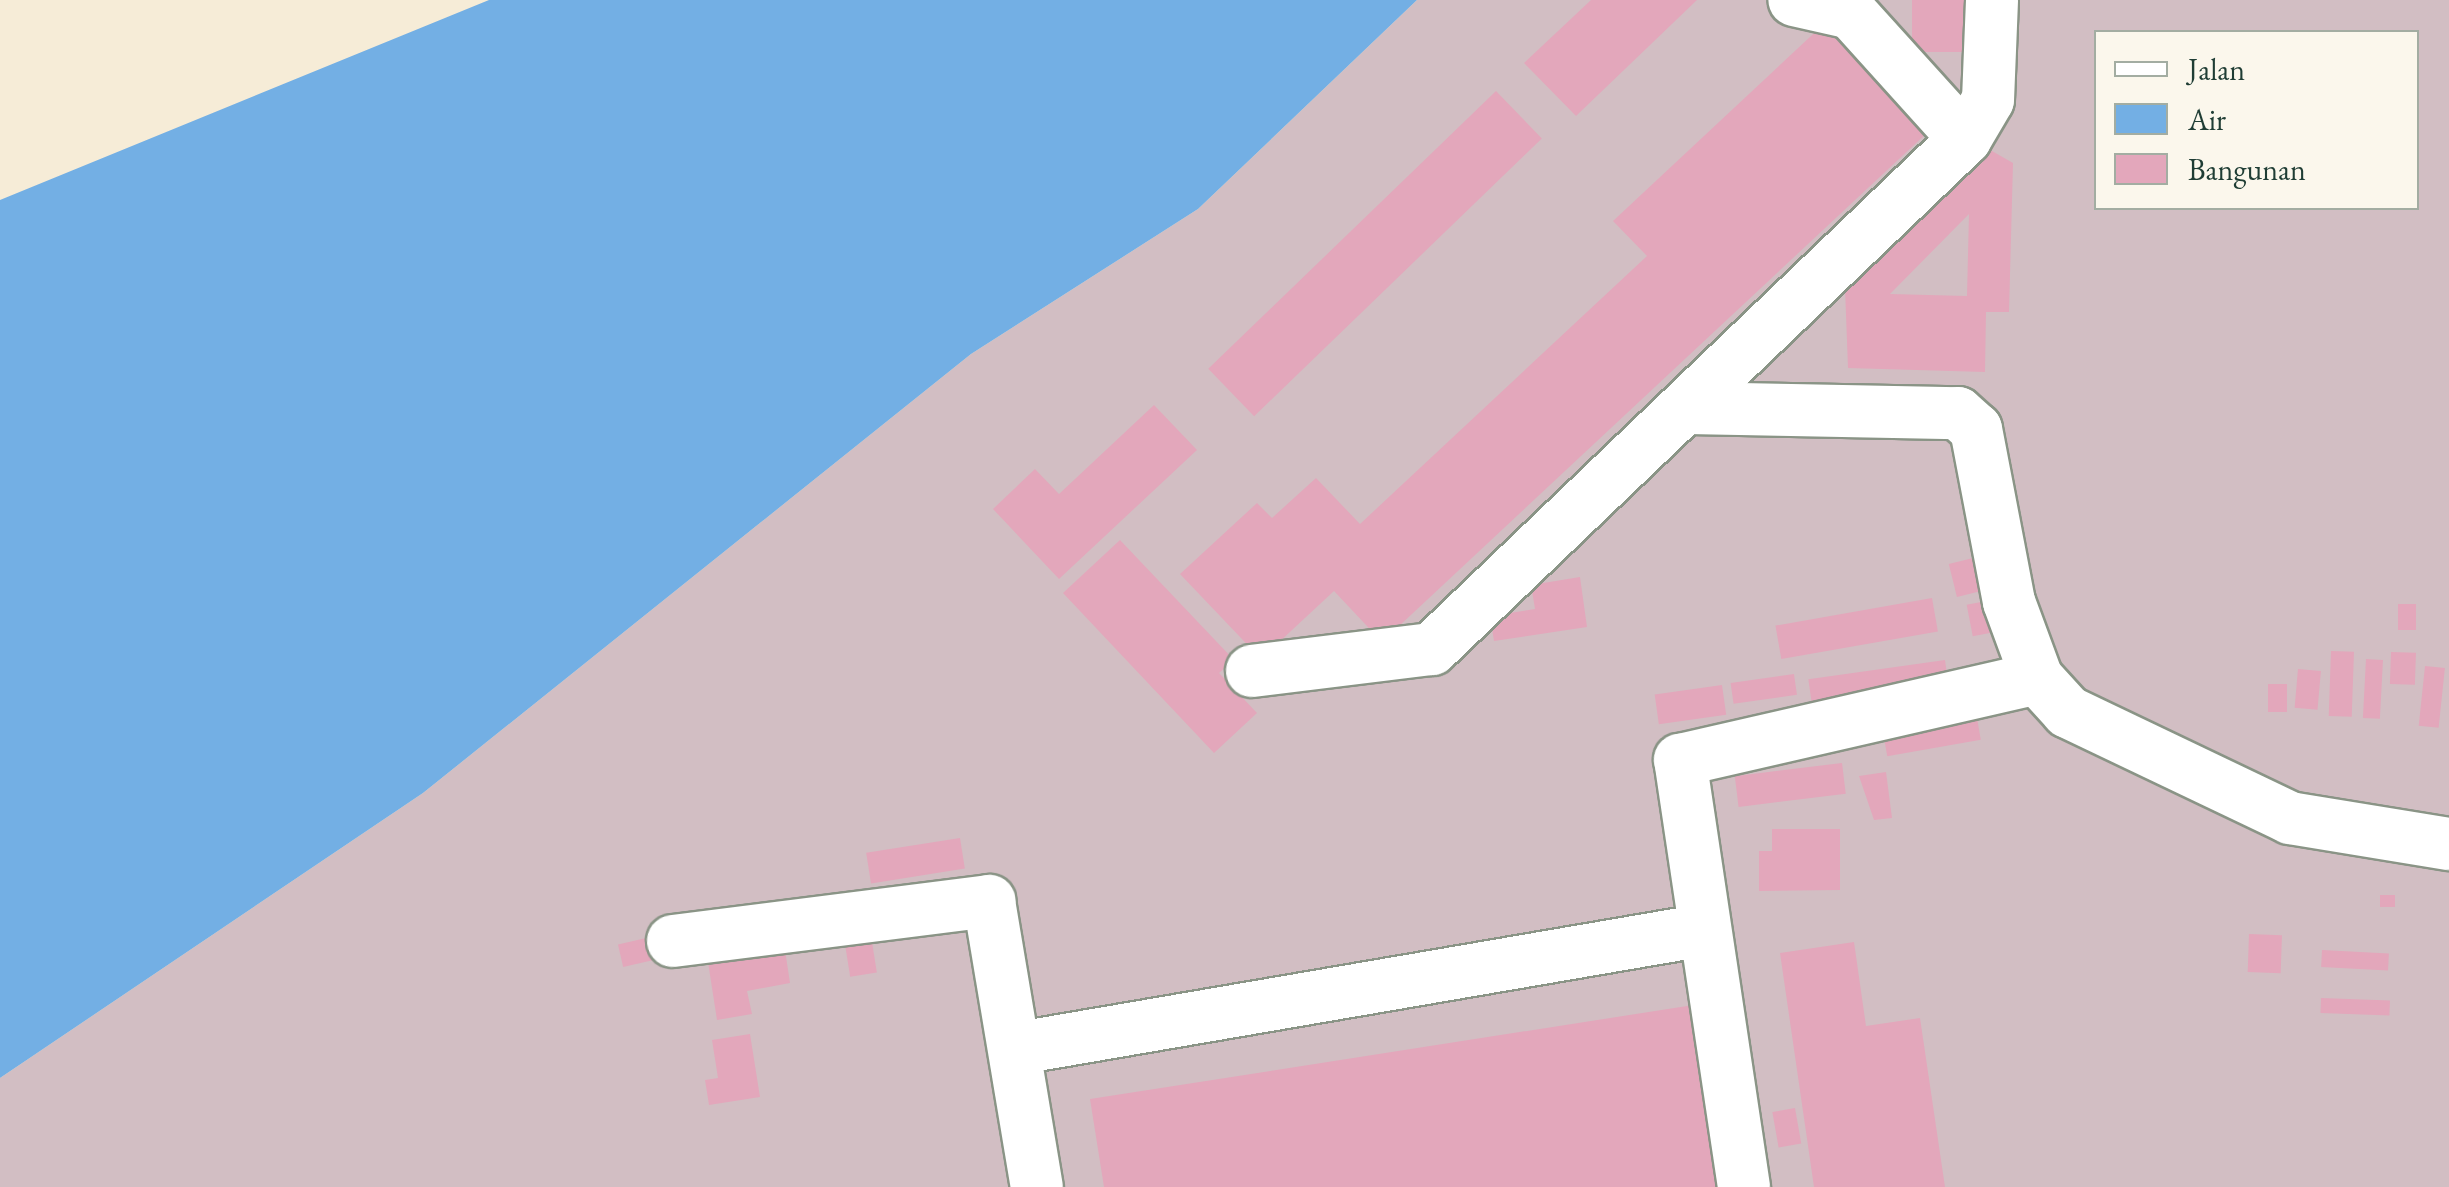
<!DOCTYPE html>
<style>
body{margin:0}
#map{position:relative;width:2449px;height:1187px;overflow:hidden;background:#f6ecd7;font-family:"EB Garamond",serif}
div>[style]{position:absolute}
.industrial>*{inset:0;background:#d2bec3}
.water>*{inset:0;background:#73afe4}
.building>*{inset:0;background:#e3a7bb;transform-origin:0 0}
.roads{filter:drop-shadow(2px 0 #8a9486) drop-shadow(-2px 0 #8a9486) drop-shadow(0 2px #8a9486) drop-shadow(0 -2px #8a9486)}
.minor>*{height:52px;margin:-26px;padding:0 26px;transform-origin:26px;border-radius:26px;background:#fff}
span{translate:-50% -50%;white-space:nowrap;text-align:center;line-height:1.15;-webkit-text-stroke:8px #fbf7ec;paint-order:stroke}
.legend{position:absolute;left:2094px;top:30px;width:325px;height:180px;box-sizing:border-box;background:#fbf7ec;border:2px solid #a3ada2;margin:0;padding:12px 18px;list-style:none;font-size:30px;color:#1f3d34}
.legend li{display:flex;align-items:center;gap:20px;height:50px}
.legend b{width:50px;border:2px solid #a3ada2}
</style>
<div id="map">
<div class="industrial">
<i style="clip-path:polygon(evenodd,1417px 0,2449px 0,2449px 1187px,0 1187px,0 1078px,423px 793px,971px 354px,1198px 209px,1417px 0,2096px 32px,2416px 32px,2416px 208px,2096px 208px,2096px 32px)"></i>
</div>
<div class="water">
<i style="clip-path:polygon(489px 0,1417px 0,1198px 209px,971px 354px,423px 793px,0 1078px,0 200px)"></i>
</div>
<div class="building">
<i style="clip-path:polygon(1591px 0,1697px 0,1576px 116px,1524px 63px)"></i>
<i style="left:1912px;top:0;width:63px;height:52px"></i>
<i style="clip-path:polygon(1826px 22px,1929px 131px,1382px 642px,1334px 591px,1261px 659px,1180px 574px,1257px 503px,1272px 518px,1316px 478px,1360px 524px,1647px 256px,1613px 221px)"></i>
<i style="left:1496px;top:91px;width:66px;height:400px;rotate:46deg"></i>
<i style="clip-path:polygon(evenodd,1985px 147px,2013px 163px,2009px 312px,1986px 312px,1985px 372px,1848px 368px,1845px 288px,1985px 147px,1969px 214px,1967px 296px,1890px 294px,1969px 214px)"></i>
<i style="clip-path:polygon(1154px 405px,1197px 450px,1059px 579px,993px 509px,1035px 469px,1059px 494px)"></i>
<i style="clip-path:polygon(1120px 540px,1234px 660px,1219px 673px,1257px 713px,1214px 753px,1063px 593px)"></i>
<i style="left:1973px;top:558px;width:34px;height:25px;rotate:76deg"></i>
<i style="clip-path:polygon(1580px 577px,1587px 627px,1494px 641px,1490px 616px,1535px 609px,1531px 585px)"></i>
<i style="left:1932px;top:598px;width:34px;height:159px;rotate:80deg"></i>
<i style="left:2002px;top:598px;width:32px;height:36px;rotate:79deg"></i>
<i style="left:2398px;top:604px;width:18px;height:26px"></i>
<i style="left:2331px;top:651px;width:23px;height:65px;rotate:2deg"></i>
<i style="left:2391px;top:652px;width:25px;height:32px;rotate:2deg"></i>
<i style="left:2366px;top:659px;width:17px;height:59px;rotate:3deg"></i>
<i style="left:1945px;top:660px;width:22px;height:138px;rotate:82deg"></i>
<i style="left:2425px;top:666px;width:20px;height:60px;rotate:6deg"></i>
<i style="left:2298px;top:669px;width:23px;height:39px;rotate:5deg"></i>
<i style="left:1794px;top:674px;width:21px;height:64px;rotate:82deg"></i>
<i style="left:2268px;top:684px;width:19px;height:28px"></i>
<i style="left:1722px;top:685px;width:30px;height:68px;rotate:82deg"></i>
<i style="left:1977px;top:718px;width:22px;height:95px;rotate:80deg"></i>
<i style="left:1842px;top:763px;width:31px;height:108px;rotate:83deg"></i>
<i style="clip-path:polygon(1886px 772px,1892px 818px,1874px 820px,1859px 776px)"></i>
<i style="clip-path:polygon(1772px 829px,1840px 829px,1840px 890px,1759px 891px,1759px 851px,1772px 851px)"></i>
<i style="left:960px;top:838px;width:31px;height:95px;rotate:81deg"></i>
<i style="left:2380px;top:895px;width:15px;height:12px"></i>
<i style="left:2249px;top:934px;width:33px;height:38px;rotate:2deg"></i>
<i style="left:655px;top:936px;width:23px;height:38px;rotate:77deg"></i>
<i style="left:872px;top:942px;width:31px;height:27px;rotate:81deg"></i>
<i style="clip-path:polygon(1854px 942px,1866px 1026px,1920px 1018px,1945px 1187px,1814px 1187px,1780px 953px)"></i>
<i style="clip-path:polygon(785px 950px,790px 983px,747px 991px,752px 1014px,717px 1020px,708px 962px)"></i>
<i style="left:2322px;top:950px;width:67px;height:17px;rotate:3deg"></i>
<i style="left:2321px;top:998px;width:69px;height:15px;rotate:2deg"></i>
<i style="clip-path:polygon(1700px 1004px,1729px 1187px,1104px 1187px,1090px 1099px)"></i>
<i style="clip-path:polygon(750px 1034px,760px 1097px,709px 1105px,705px 1080px,718px 1078px,712px 1040px)"></i>
<i style="left:1795px;top:1108px;width:36px;height:23px;rotate:80deg"></i>
</div>
<div class="roads">
<div class="minor">
<i style="left:1965px;top:139px;width:45px;rotate:-59.5deg"></i>
<i style="left:1988px;top:100px;width:100px;rotate:-87.7deg"></i>
<i style="left:1688px;top:408px;width:270px;rotate:1.1deg"></i>
<i style="left:1958px;top:413px;width:24px;rotate:42deg"></i>
<i style="left:1976px;top:429px;width:176px;rotate:79.2deg"></i>
<i style="left:2009px;top:602px;width:81px;rotate:69.8deg"></i>
<i style="left:2037px;top:678px;width:46px;rotate:47.6deg"></i>
<i style="left:2068px;top:712px;width:246px;rotate:25.5deg"></i>
<i style="left:2290px;top:818px;width:161px;rotate:9.3deg"></i>
<i style="left:1252px;top:671px;width:181px;rotate:-7deg"></i>
<i style="left:1432px;top:649px;width:738px;rotate:-43.74deg"></i>
<i style="left:1965px;top:139px;width:170px;rotate:-132.1deg"></i>
<i style="left:1851px;top:13px;width:58px;rotate:-167.2deg"></i>
<i style="left:673px;top:941px;width:319px;rotate:-7.2deg"></i>
<i style="left:989px;top:901px;width:290px;rotate:80.5deg"></i>
<i style="left:1019px;top:1048px;width:695px;rotate:-9.77deg"></i>
<i style="left:1744px;top:1187px;width:432px;rotate:-98.5deg"></i>
<i style="left:1680px;top:760px;width:366px;rotate:-12.9deg"></i>
</div>
</div>
<ul class="legend">
<li><b style="height:12px;background:#fff"></b>Jalan</li>
<li><b style="height:28px;background:#73afe4"></b>Air</li>
<li><b style="height:28px;background:#e3a7bb"></b>Bangunan</li>
</ul>
</div>
